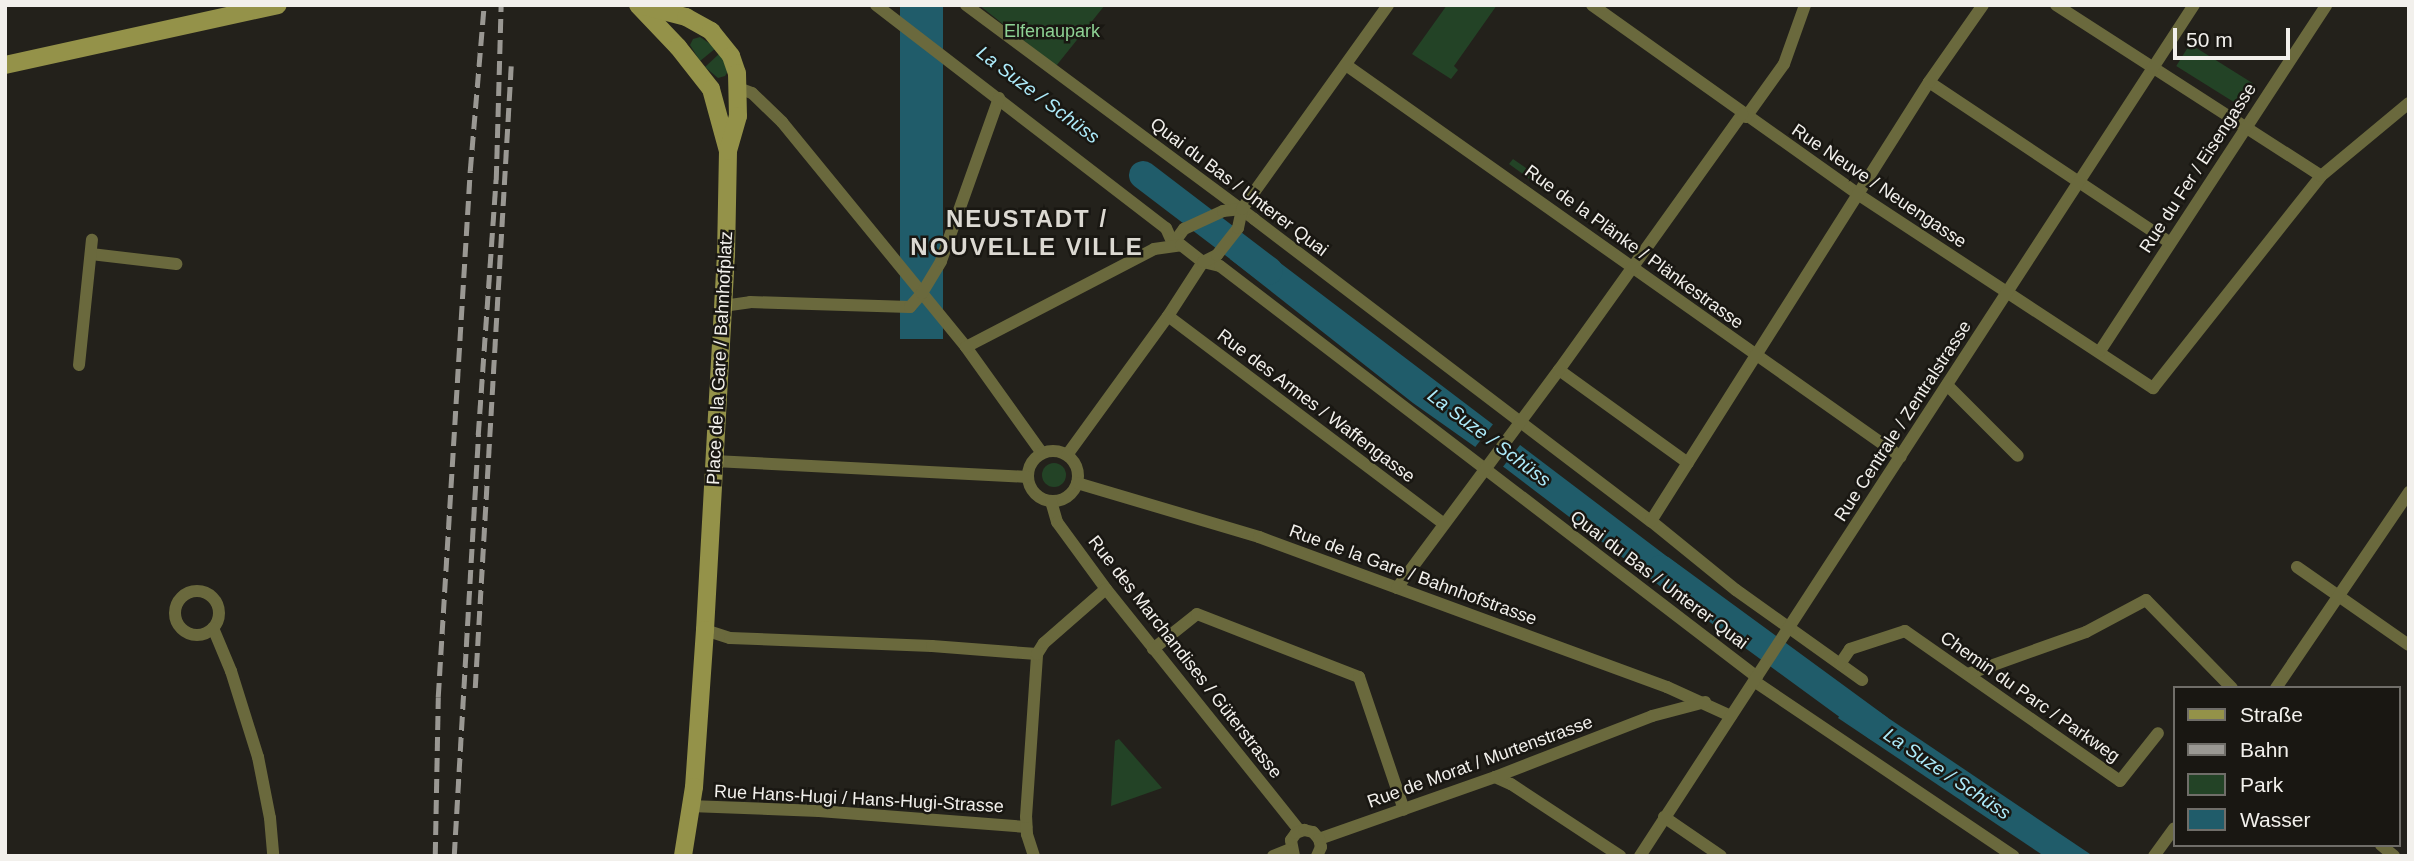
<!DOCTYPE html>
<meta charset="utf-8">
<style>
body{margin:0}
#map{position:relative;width:2414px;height:861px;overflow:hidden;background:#23211b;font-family:Helvetica,sans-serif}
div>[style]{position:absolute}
.green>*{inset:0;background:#234326;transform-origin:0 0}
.round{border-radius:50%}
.water>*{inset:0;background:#205c6a;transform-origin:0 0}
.pier>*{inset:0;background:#23211b;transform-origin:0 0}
.river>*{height:28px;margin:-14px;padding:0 14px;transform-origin:14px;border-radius:14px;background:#205c6a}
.street>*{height:12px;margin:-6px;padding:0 6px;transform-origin:6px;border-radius:6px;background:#6a693d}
.street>.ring{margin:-6px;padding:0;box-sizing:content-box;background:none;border:12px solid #6a693d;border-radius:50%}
.secondary>*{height:18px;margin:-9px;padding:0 9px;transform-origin:9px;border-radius:9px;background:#949249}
.rail>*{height:4.5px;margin-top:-2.25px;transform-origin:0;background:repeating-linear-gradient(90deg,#9a9893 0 14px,transparent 0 21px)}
span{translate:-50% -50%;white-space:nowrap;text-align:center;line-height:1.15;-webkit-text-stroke:5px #191712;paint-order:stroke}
.park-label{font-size:18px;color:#8ed294}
.street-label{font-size:18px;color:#f2f0ec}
.water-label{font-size:19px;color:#adebfb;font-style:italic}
.district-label{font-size:24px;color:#dcd9d2;font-weight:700;letter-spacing:2px}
.frame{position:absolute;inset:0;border:7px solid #f2f0ec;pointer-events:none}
.legend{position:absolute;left:2173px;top:686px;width:228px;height:161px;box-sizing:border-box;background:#191712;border:2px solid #706e69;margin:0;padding:9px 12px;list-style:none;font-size:21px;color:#f2f0ec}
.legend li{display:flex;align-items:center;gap:14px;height:35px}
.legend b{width:35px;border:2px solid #706e69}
.scale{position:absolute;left:2173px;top:28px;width:117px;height:32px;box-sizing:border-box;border:4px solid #f2f0ec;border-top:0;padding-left:9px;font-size:21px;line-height:24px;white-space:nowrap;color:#f2f0ec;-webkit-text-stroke:5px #191712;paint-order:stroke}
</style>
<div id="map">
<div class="green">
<i style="clip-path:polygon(979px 5px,1105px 5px,1056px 66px)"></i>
<i style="clip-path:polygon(1447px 5px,1497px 5px,1454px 66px,1458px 70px,1451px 79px,1412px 54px)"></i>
<i style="clip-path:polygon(700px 37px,716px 48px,700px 61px,690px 45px,693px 39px)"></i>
<i style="left:2190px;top:44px;width:74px;height:26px;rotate:32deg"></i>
<i style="clip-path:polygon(720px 53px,728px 71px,725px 76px,718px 78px,705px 67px)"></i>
<i style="clip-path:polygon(1513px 159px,1533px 173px,1556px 188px,1549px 193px,1509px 164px)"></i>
<i style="left:1672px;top:273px;width:82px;height:6px;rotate:35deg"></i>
<i class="round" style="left:1042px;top:463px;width:24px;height:24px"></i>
<i style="clip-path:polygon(1119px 739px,1162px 788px,1111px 806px,1115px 741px)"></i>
</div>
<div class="water">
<i style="left:900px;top:5px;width:43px;height:334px"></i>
<i style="clip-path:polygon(1246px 237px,1698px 580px,1681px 602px,1505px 468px,1413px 403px,1230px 259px)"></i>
<i style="clip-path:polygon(1854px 695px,2093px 856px,2044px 856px,1838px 718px)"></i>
</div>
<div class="pier">
<i style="left:1494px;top:423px;width:34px;height:33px;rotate:38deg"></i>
</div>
<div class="river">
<i style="left:1143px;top:175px;width:158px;rotate:37.3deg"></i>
<i style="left:1661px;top:569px;width:268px;rotate:36.2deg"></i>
</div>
<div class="street">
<i style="left:876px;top:5px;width:366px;rotate:37.6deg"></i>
<i style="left:1166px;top:228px;width:17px;rotate:66deg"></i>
<i style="left:966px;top:5px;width:359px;rotate:36.6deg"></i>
<i style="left:1254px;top:219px;width:499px;rotate:37.3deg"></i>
<i style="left:1651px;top:521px;width:109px;rotate:39.1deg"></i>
<i style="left:1736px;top:590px;width:155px;rotate:35.5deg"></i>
<i style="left:1592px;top:5px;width:328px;rotate:35.4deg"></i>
<i style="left:1859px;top:195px;width:352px;rotate:33.3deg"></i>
<i style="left:2153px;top:388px;width:270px;rotate:-51.6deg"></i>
<i style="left:2321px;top:176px;width:114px;rotate:-39.7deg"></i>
<i style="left:2056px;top:5px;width:315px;rotate:32.8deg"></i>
<i style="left:1346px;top:65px;width:679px;rotate:35.23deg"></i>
<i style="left:1929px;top:82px;width:288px;rotate:33.7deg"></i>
<i style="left:738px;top:88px;width:15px;rotate:20deg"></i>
<i style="left:752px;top:93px;width:42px;rotate:44deg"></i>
<i style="left:782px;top:122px;width:291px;rotate:50.7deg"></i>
<i style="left:966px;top:347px;width:130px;rotate:54.4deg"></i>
<i style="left:1746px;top:117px;width:65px;rotate:-54.4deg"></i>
<i style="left:1784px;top:64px;width:63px;rotate:-70.4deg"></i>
<i style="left:1173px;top:244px;width:19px;rotate:-54deg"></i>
<i style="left:1184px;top:229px;width:43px;rotate:-24.8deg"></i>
<i style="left:1223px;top:211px;width:19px;rotate:-6deg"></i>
<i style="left:91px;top:254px;width:86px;rotate:6.7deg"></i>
<i style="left:723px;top:306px;width:27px;rotate:-8deg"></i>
<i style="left:750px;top:302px;width:160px;rotate:1.8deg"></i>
<i style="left:910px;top:307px;width:18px;rotate:-49deg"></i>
<i style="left:922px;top:293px;width:37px;rotate:-59deg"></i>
<i style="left:941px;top:261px;width:173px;rotate:-70.4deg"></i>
<i style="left:1168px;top:316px;width:344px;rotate:37deg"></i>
<i style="left:966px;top:347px;width:212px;rotate:-27.5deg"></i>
<i style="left:1154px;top:249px;width:27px;rotate:-8deg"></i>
<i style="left:1181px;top:245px;width:28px;rotate:38deg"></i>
<i style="left:1203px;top:262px;width:17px;rotate:13deg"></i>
<i style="left:1220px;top:266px;width:676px;rotate:37.43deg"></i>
<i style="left:2100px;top:351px;width:413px;rotate:-56.8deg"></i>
<i style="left:79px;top:365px;width:126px;rotate:-84.1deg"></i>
<i style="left:1559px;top:370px;width:159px;rotate:35.8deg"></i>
<i style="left:1947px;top:385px;width:100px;rotate:45deg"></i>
<i class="ring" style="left:1028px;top:451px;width:38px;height:38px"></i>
<i style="left:1067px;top:455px;width:172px;rotate:-54deg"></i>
<i style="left:1168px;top:316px;width:64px;rotate:-57.1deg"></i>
<i style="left:1203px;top:262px;width:16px;rotate:-27deg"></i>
<i style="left:1217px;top:255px;width:34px;rotate:-52deg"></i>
<i style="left:1238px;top:228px;width:19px;rotate:-78deg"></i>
<i style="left:1242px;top:209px;width:251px;rotate:-54.4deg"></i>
<i style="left:714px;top:461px;width:314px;rotate:2.9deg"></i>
<i style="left:1077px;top:483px;width:190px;rotate:16.5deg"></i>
<i style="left:1259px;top:537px;width:435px;rotate:20.2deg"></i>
<i style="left:1667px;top:687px;width:70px;rotate:24.4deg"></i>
<i style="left:1051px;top:501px;width:22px;rotate:74deg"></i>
<i style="left:1057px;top:522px;width:83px;rotate:53.8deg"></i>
<i style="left:1106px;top:589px;width:310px;rotate:51.3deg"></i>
<i style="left:1651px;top:521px;width:520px;rotate:-57.66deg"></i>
<i style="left:1929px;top:82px;width:94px;rotate:-55deg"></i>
<i style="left:2297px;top:567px;width:136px;rotate:34.9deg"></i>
<i style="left:1397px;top:588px;width:272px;rotate:-53.4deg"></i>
<i style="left:1559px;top:370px;width:315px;rotate:-54.4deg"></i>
<i class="ring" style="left:175px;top:591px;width:32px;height:32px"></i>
<i style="left:213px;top:628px;width:47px;rotate:67.3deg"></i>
<i style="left:231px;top:671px;width:90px;rotate:72.6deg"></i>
<i style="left:258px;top:757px;width:62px;rotate:78.9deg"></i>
<i style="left:270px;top:818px;width:38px;rotate:85deg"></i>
<i style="left:705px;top:630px;width:26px;rotate:18deg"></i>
<i style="left:730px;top:638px;width:202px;rotate:2.3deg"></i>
<i style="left:932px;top:646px;width:105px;rotate:4.4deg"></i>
<i style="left:1153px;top:649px;width:56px;rotate:-38.5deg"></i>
<i style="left:1197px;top:614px;width:174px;rotate:21.3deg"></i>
<i style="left:1359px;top:677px;width:140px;rotate:71.3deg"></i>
<i style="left:1840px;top:664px;width:18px;rotate:-56deg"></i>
<i style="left:1850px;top:649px;width:58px;rotate:-18.1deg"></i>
<i style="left:1905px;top:631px;width:262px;rotate:34.9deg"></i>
<i style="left:2120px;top:781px;width:61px;rotate:-51.6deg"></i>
<i style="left:1968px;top:674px;width:125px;rotate:-19.6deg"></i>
<i style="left:2086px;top:632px;width:68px;rotate:-28.1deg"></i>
<i style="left:2146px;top:600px;width:123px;rotate:45.7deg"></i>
<i style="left:1754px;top:681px;width:313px;rotate:34deg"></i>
<i style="left:2276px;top:688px;width:237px;rotate:-55.8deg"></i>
<i style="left:1495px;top:777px;width:17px;rotate:24deg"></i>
<i style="left:1511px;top:784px;width:131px;rotate:33.4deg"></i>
<i style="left:690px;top:806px;width:129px;rotate:2.2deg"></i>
<i style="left:819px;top:811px;width:208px;rotate:4.4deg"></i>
<i style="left:1664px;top:817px;width:69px;rotate:34.4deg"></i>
<i style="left:1319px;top:839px;width:187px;rotate:-19.4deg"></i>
<i style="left:1495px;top:777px;width:168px;rotate:-21.2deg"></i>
<i style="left:1652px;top:716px;width:55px;rotate:-14.8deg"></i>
<i style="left:2381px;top:845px;width:17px;rotate:40deg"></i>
<i style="left:1034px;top:856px;width:23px;rotate:-108deg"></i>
<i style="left:1027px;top:834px;width:17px;rotate:-93deg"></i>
<i style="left:1026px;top:817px;width:163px;rotate:-86.1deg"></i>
<i style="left:1037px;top:654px;width:13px;rotate:-58deg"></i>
<i style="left:1044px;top:643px;width:82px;rotate:-41.1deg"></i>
<i style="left:1273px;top:856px;width:18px;rotate:-22deg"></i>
<i style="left:1294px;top:856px;width:16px;rotate:-101deg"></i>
<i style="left:1291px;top:840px;width:9px;rotate:-54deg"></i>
<i style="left:1296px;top:833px;width:9px;rotate:-21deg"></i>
<i style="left:1304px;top:830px;width:9px;rotate:13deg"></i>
<i style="left:1313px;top:832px;width:9px;rotate:49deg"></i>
<i style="left:1319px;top:839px;width:8px;rotate:76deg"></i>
<i style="left:1321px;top:847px;width:10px;rotate:114deg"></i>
<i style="left:1640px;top:856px;width:1015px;rotate:-56.94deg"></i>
<i style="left:2154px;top:856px;width:34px;rotate:-54deg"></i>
</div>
<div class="secondary">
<i style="left:638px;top:5px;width:58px;rotate:46.4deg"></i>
<i style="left:678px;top:47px;width:53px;rotate:51.8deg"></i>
<i style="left:711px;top:89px;width:64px;rotate:74.7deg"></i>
<i style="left:728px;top:151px;width:103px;rotate:91.1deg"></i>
<i style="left:726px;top:254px;width:377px;rotate:93.2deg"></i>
<i style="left:705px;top:630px;width:157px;rotate:94deg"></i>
<i style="left:694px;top:787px;width:70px;rotate:99.1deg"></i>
<i style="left:640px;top:5px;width:48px;rotate:14.6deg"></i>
<i style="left:686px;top:17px;width:29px;rotate:29deg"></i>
<i style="left:711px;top:31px;width:32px;rotate:51deg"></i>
<i style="left:731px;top:56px;width:18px;rotate:71deg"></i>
<i style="left:737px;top:73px;width:43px;rotate:88.7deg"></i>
<i style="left:738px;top:116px;width:36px;rotate:106deg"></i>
<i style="left:5px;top:65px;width:279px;rotate:-12.4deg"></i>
</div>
<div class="rail">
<i style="left:475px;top:688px;width:623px;rotate:-86.69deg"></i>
<i style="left:435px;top:856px;width:159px;rotate:-88.9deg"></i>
<i style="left:438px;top:697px;width:527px;rotate:-86.52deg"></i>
<i style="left:470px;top:171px;width:167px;rotate:-85.2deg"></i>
<i style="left:454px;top:856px;width:422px;rotate:-86.7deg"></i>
<i style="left:478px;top:435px;width:256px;rotate:-86deg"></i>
<i style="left:496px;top:180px;width:175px;rotate:-88.4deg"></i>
</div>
<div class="park-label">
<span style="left:1052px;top:31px">Elfenaupark</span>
</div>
<div class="street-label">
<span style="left:2198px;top:168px;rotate:-57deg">Rue du Fer / Eisengasse</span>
<span style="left:1879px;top:186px;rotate:34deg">Rue Neuve / Neuengasse</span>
<span style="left:1239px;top:187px;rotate:37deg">Quai du Bas / Unterer Quai</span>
<span style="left:1634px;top:247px;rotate:36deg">Rue de la Plänke / Plänkestrasse</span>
<span style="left:720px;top:358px;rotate:-87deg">Place de la Gare / Bahnhofplatz</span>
<span style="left:1316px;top:406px;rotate:37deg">Rue des Armes / Waffengasse</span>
<span style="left:1903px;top:421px;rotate:-57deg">Rue Centrale / Zentralstrasse</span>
<span style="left:1413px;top:575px;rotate:20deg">Rue de la Gare / Bahnhofstrasse</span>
<span style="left:1659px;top:580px;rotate:37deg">Quai du Bas / Unterer Quai</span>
<span style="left:1185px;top:657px;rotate:52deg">Rue des Marchandises / Güterstrasse</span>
<span style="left:2030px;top:697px;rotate:35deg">Chemin du Parc / Parkweg</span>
<span style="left:1480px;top:762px;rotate:-20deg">Rue de Morat / Murtenstrasse</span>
<span style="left:859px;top:799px;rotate:3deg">Rue Hans-Hugi / Hans-Hugi-Strasse</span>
</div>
<div class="water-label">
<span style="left:1038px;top:95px;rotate:37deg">La Suze / Schüss</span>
<span style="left:1489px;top:438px;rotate:37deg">La Suze / Schüss</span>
<span style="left:1947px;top:774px;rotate:34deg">La Suze / Schüss</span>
</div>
<div class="district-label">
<span style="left:1027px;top:233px">NEUSTADT /<br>NOUVELLE VILLE</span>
</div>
<div class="frame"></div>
<ul class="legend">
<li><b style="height:9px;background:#949249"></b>Straße</li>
<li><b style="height:9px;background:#9a9893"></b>Bahn</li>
<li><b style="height:19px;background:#234326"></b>Park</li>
<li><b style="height:19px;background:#205c6a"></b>Wasser</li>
</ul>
<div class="scale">50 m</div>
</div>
